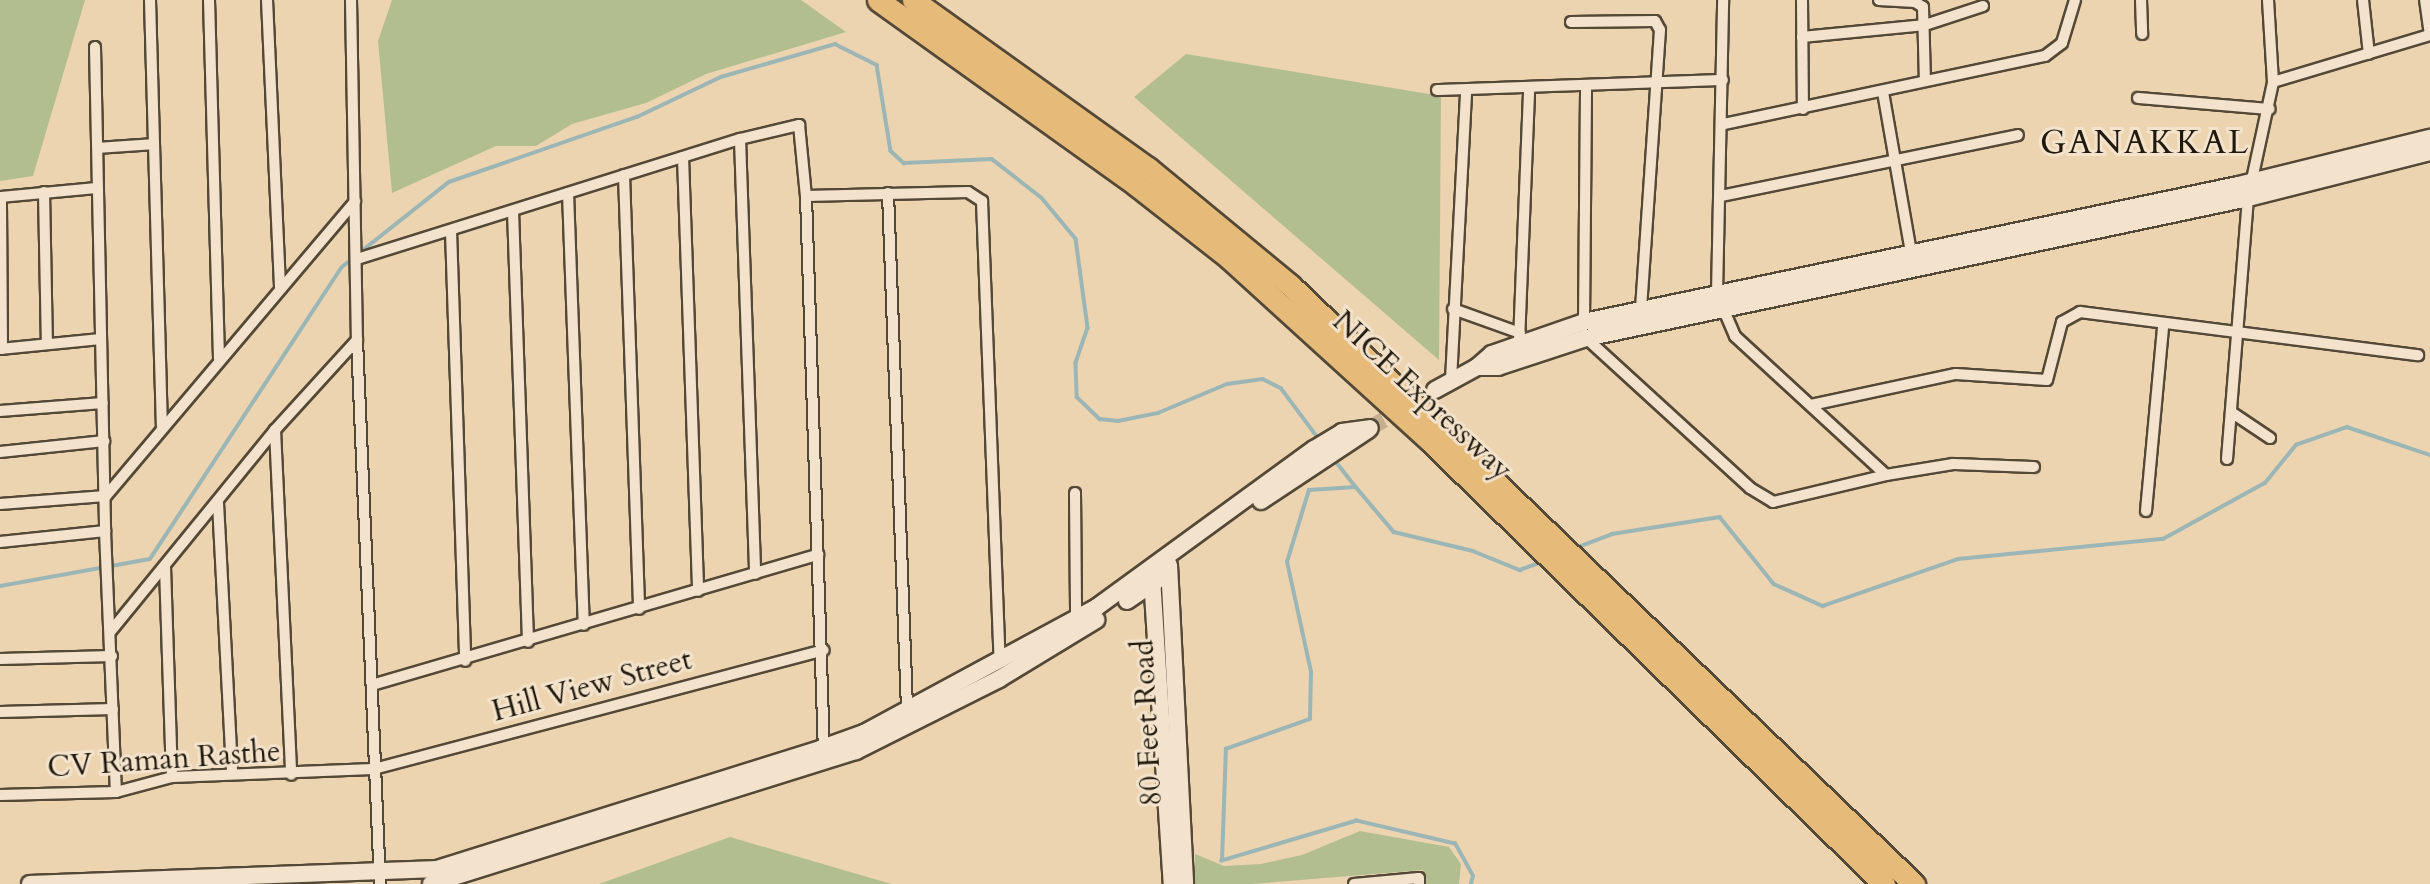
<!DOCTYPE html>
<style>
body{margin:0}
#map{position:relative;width:2430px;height:884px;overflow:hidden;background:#ecd4b1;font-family:Cardo,serif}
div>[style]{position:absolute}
.green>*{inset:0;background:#b2be90}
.stream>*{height:3.5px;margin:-1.75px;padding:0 1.75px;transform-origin:1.75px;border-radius:1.75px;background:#9cb6b5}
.secondary-tunnel>*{height:16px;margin-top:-8px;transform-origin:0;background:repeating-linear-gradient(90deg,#c4af90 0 16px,transparent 0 24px)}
.roads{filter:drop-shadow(2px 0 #544836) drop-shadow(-2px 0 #544836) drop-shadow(0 2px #544836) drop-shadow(0 -2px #544836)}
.minor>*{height:10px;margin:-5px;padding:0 5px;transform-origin:5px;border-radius:5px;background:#f3e3cc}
.secondary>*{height:16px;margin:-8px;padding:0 8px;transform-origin:8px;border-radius:8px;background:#f3e3cc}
.motorway>*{height:21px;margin:-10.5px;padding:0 10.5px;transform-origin:10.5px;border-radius:10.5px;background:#e6ba78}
span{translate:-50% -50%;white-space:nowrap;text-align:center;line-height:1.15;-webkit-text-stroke:6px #f3e3cc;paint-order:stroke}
.street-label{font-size:30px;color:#22190d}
.quarter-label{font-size:33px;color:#22190d;letter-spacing:2px}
</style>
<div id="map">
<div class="green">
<i style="clip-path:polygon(0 0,85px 0,33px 176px,0 181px)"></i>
<i style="clip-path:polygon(392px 0,801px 0,846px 32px,706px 74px,646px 103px,572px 124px,536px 146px,496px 146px,392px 193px,378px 41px)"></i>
<i style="clip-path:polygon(1186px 54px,1441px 96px,1439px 360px,1134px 97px)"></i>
<i style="clip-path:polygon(1360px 831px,1449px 847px,1461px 864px,1459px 884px,1425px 884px,1423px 870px,1253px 884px,1195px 884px,1195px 854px,1224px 866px,1261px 864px,1302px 855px)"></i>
<i style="clip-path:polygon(730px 837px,888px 883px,892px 884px,599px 884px)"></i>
</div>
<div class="stream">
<i style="left:358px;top:254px;width:116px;rotate:-38.4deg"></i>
<i style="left:449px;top:182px;width:199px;rotate:-19.1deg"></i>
<i style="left:637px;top:117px;width:93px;rotate:-25.5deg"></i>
<i style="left:721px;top:77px;width:119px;rotate:-16.1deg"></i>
<i style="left:835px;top:44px;width:47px;rotate:26.6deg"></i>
<i style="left:877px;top:65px;width:87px;rotate:80.8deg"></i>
<i style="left:891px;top:151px;width:18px;rotate:43deg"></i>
<i style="left:904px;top:163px;width:88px;rotate:-2.6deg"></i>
<i style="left:992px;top:159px;width:63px;rotate:38deg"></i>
<i style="left:1042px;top:198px;width:53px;rotate:50.3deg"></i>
<i style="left:1076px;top:239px;width:90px;rotate:82.3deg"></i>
<i style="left:1088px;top:328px;width:37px;rotate:109deg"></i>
<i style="left:1076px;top:363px;width:34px;rotate:88deg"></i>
<i style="left:1077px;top:397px;width:32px;rotate:44deg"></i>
<i style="left:1100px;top:419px;width:18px;rotate:6deg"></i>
<i style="left:1118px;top:421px;width:41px;rotate:-11.3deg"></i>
<i style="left:1158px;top:413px;width:75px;rotate:-22.8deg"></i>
<i style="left:1227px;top:384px;width:36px;rotate:-8deg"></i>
<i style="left:1263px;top:379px;width:20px;rotate:27deg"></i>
<i style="left:1281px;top:388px;width:64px;rotate:53.3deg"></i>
<i style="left:1334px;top:459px;width:34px;rotate:52deg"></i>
<i style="left:1576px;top:548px;width:39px;rotate:-21deg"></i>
<i style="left:1612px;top:534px;width:109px;rotate:-8.9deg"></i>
<i style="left:1720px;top:517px;width:86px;rotate:51.1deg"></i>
<i style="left:1774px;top:584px;width:54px;rotate:24.2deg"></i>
<i style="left:1823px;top:606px;width:143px;rotate:-19.2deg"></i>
<i style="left:1958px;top:559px;width:206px;rotate:-5.6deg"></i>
<i style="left:2163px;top:539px;width:116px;rotate:-28.8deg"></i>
<i style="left:2265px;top:483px;width:49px;rotate:-50.8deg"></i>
<i style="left:2296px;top:445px;width:54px;rotate:-19.4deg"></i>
<i style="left:2347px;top:427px;width:88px;rotate:18.6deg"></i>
<i style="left:0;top:586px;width:152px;rotate:-10.2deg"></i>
<i style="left:150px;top:559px;width:349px;rotate:-56.7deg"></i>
<i style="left:342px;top:267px;width:13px;rotate:-39deg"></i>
<i style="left:1471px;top:884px;width:8px;rotate:-76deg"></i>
<i style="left:1473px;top:876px;width:37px;rotate:-119deg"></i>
<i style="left:1455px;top:844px;width:101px;rotate:-166.8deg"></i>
<i style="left:1357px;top:821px;width:141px;rotate:163.5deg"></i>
<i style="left:1222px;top:861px;width:112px;rotate:-88deg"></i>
<i style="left:1226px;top:749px;width:89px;rotate:-19.7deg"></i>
<i style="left:1310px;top:719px;width:47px;rotate:-88.8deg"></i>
<i style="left:1311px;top:672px;width:113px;rotate:-102.3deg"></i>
<i style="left:1287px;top:562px;width:75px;rotate:-73deg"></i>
<i style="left:1309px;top:490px;width:47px;rotate:-3.7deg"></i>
<i style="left:1356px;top:487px;width:59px;rotate:49.8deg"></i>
<i style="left:1394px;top:532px;width:81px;rotate:13.5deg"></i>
<i style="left:1473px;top:551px;width:51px;rotate:22deg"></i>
<i style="left:1520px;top:570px;width:23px;rotate:-20deg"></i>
</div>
<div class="secondary-tunnel">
<i style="left:1370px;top:428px;width:75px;rotate:-30.3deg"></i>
</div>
<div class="roads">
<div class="minor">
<i style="left:150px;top:0;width:426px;rotate:88.4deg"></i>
<i style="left:209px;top:0;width:359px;rotate:88.4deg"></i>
<i style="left:267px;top:0;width:289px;rotate:87.4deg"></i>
<i style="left:351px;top:0;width:340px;rotate:89deg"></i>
<i style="left:357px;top:340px;width:544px;rotate:87.58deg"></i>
<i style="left:1802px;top:0;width:109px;rotate:89.5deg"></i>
<i style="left:1879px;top:0;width:36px;rotate:3deg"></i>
<i style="left:1915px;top:2px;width:9px;rotate:32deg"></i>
<i style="left:1923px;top:7px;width:74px;rotate:88.5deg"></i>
<i style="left:2141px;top:0;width:34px;rotate:88deg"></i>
<i style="left:2363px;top:0;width:54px;rotate:83.7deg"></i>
<i style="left:1571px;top:22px;width:84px;rotate:-0.7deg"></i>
<i style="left:1655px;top:21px;width:10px;rotate:61deg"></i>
<i style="left:1660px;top:30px;width:280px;rotate:93.9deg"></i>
<i style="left:1802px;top:37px;width:124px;rotate:-5.6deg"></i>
<i style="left:1925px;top:25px;width:61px;rotate:-18.1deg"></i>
<i style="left:95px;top:47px;width:484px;rotate:88.8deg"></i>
<i style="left:105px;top:531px;width:261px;rotate:87.6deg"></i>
<i style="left:2273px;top:82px;width:164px;rotate:-16.7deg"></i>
<i style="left:2430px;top:35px;width:35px;rotate:-98deg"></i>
<i style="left:1437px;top:90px;width:286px;rotate:-2deg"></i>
<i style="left:1883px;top:92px;width:169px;rotate:80.1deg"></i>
<i style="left:2138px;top:98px;width:132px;rotate:4.8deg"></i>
<i style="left:1724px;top:124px;width:328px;rotate:-12deg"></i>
<i style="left:2045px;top:56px;width:21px;rotate:-37deg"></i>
<i style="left:2062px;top:43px;width:45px;rotate:-73.2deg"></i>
<i style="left:740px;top:139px;width:435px;rotate:88deg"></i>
<i style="left:98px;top:148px;width:56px;rotate:-4.1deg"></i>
<i style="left:683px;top:157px;width:434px;rotate:88deg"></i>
<i style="left:624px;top:175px;width:434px;rotate:88deg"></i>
<i style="left:44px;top:192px;width:152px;rotate:88.9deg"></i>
<i style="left:568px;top:193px;width:432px;rotate:87.9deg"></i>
<i style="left:888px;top:193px;width:516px;rotate:87.89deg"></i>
<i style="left:806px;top:196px;width:162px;rotate:-1.4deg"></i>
<i style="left:968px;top:192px;width:17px;rotate:33deg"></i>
<i style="left:982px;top:201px;width:460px;rotate:87.8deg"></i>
<i style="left:1721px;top:196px;width:303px;rotate:-11.6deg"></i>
<i style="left:513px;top:211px;width:431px;rotate:88deg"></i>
<i style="left:451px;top:231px;width:430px;rotate:88.1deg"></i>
<i style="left:357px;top:259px;width:401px;rotate:-17.4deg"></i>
<i style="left:740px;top:139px;width:61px;rotate:-13.3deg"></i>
<i style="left:799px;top:125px;width:71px;rotate:84.4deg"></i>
<i style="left:806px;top:196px;width:557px;rotate:88.15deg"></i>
<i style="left:1453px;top:309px;width:71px;rotate:19.7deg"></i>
<i style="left:1584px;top:322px;width:236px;rotate:-89.5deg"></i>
<i style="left:1586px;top:338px;width:222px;rotate:42.4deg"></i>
<i style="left:1750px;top:488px;width:27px;rotate:31deg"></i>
<i style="left:1773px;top:502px;width:116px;rotate:-13.4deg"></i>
<i style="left:1886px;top:475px;width:205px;rotate:-137.4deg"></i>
<i style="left:1735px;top:336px;width:46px;rotate:-113.2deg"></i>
<i style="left:1717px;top:294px;width:294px;rotate:-88.8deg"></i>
<i style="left:1519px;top:342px;width:254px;rotate:-87.7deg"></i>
<i style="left:0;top:349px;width:101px;rotate:-5.7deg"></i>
<i style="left:2px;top:349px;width:152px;rotate:-90.4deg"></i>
<i style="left:1px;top:197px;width:96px;rotate:-5.4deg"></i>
<i style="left:1451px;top:380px;width:289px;rotate:-87deg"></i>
<i style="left:1811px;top:405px;width:148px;rotate:-12.1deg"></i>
<i style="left:1956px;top:374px;width:91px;rotate:3.8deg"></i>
<i style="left:2047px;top:380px;width:60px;rotate:-75.5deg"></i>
<i style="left:2062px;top:322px;width:21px;rotate:-29deg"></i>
<i style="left:2080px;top:312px;width:341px;rotate:7.3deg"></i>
<i style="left:0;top:411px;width:103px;rotate:-4.4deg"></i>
<i style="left:2231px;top:412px;width:47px;rotate:33.7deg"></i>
<i style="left:275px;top:430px;width:345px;rotate:87.3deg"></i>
<i style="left:0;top:452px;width:105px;rotate:-6deg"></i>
<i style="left:2227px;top:459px;width:262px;rotate:-85.4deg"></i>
<i style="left:2248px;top:198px;width:119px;rotate:-77.8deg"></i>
<i style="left:2273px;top:82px;width:82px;rotate:-93.5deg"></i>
<i style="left:1886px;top:475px;width:68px;rotate:-9.3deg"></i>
<i style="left:1953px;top:464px;width:81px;rotate:2.1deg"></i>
<i style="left:1075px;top:493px;width:127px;rotate:89.5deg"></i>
<i style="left:218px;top:503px;width:271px;rotate:87deg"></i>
<i style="left:0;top:504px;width:106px;rotate:-4.3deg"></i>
<i style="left:106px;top:496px;width:386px;rotate:-49.8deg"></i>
<i style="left:2146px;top:511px;width:186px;rotate:-84.7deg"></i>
<i style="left:0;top:542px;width:106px;rotate:-6deg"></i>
<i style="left:165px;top:567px;width:210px;rotate:88.1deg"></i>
<i style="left:111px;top:631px;width:259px;rotate:-50.8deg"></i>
<i style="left:275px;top:430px;width:122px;rotate:-47.7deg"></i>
<i style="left:0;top:659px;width:112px;rotate:-1.5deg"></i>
<i style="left:372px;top:685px;width:465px;rotate:-16.3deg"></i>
<i style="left:0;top:712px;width:113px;rotate:-1.5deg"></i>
<i style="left:0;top:795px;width:116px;rotate:-1.5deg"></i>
<i style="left:116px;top:792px;width:58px;rotate:-15deg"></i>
<i style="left:172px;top:777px;width:202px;rotate:-2.3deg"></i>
<i style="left:374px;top:769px;width:465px;rotate:-14.8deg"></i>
<i style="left:1354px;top:884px;width:65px;rotate:-5.3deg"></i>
<i style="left:1419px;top:878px;width:6px;rotate:90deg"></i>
</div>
<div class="secondary">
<i style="left:1477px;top:367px;width:21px"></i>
<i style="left:1498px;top:367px;width:93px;rotate:-18.2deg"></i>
<i style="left:1586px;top:338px;width:677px;rotate:-11.94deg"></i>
<i style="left:2248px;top:198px;width:188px;rotate:-14.2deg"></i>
<i style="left:1435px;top:390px;width:48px;rotate:-28.7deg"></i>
<i style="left:1477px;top:367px;width:20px;rotate:-41deg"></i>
<i style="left:1492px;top:354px;width:97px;rotate:-19.2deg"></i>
<i style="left:1584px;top:322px;width:668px;rotate:-11.83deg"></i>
<i style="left:2238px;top:185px;width:198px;rotate:-13.8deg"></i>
<i style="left:1261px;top:501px;width:128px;rotate:-33.6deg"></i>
<i style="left:1169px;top:565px;width:319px;rotate:87.1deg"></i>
<i style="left:1152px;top:578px;width:307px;rotate:86.3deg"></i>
<i style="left:1127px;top:601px;width:51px;rotate:-34.6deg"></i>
<i style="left:30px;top:884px;width:407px;rotate:-2.1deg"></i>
<i style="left:437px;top:869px;width:404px;rotate:-17.4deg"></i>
<i style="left:822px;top:748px;width:45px;rotate:-19.7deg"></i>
<i style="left:864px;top:733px;width:265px;rotate:-28.4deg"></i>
<i style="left:1097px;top:607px;width:268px;rotate:-36.1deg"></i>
<i style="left:1314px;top:449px;width:33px;rotate:-31deg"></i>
<i style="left:1342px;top:432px;width:28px;rotate:-8deg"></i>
<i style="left:431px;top:884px;width:445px;rotate:-17.4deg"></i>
<i style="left:856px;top:751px;width:160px;rotate:-26.7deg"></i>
<i style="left:999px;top:679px;width:114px;rotate:-31.3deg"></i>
</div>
<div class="motorway">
<i style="left:878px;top:0;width:317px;rotate:35.6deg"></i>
<i style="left:1136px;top:185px;width:118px;rotate:38.1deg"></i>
<i style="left:1229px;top:258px;width:270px;rotate:42.3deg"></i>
<i style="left:1429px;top:440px;width:636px;rotate:44.3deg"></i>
<i style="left:913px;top:0;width:289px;rotate:35.6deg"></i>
<i style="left:1148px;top:168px;width:185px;rotate:39.5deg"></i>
<i style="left:1291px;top:286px;width:864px;rotate:43.83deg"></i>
</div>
</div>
<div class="street-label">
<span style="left:1422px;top:396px;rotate:43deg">NICE Expressway</span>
<span style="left:592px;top:686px;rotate:-15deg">Hill View Street</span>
<span style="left:1148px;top:723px;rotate:-93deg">80 Feet Road</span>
<span style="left:164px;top:760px;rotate:-4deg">CV Raman Rasthe</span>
</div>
<div class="quarter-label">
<span style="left:2145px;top:143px">GANAKKAL</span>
</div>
</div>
